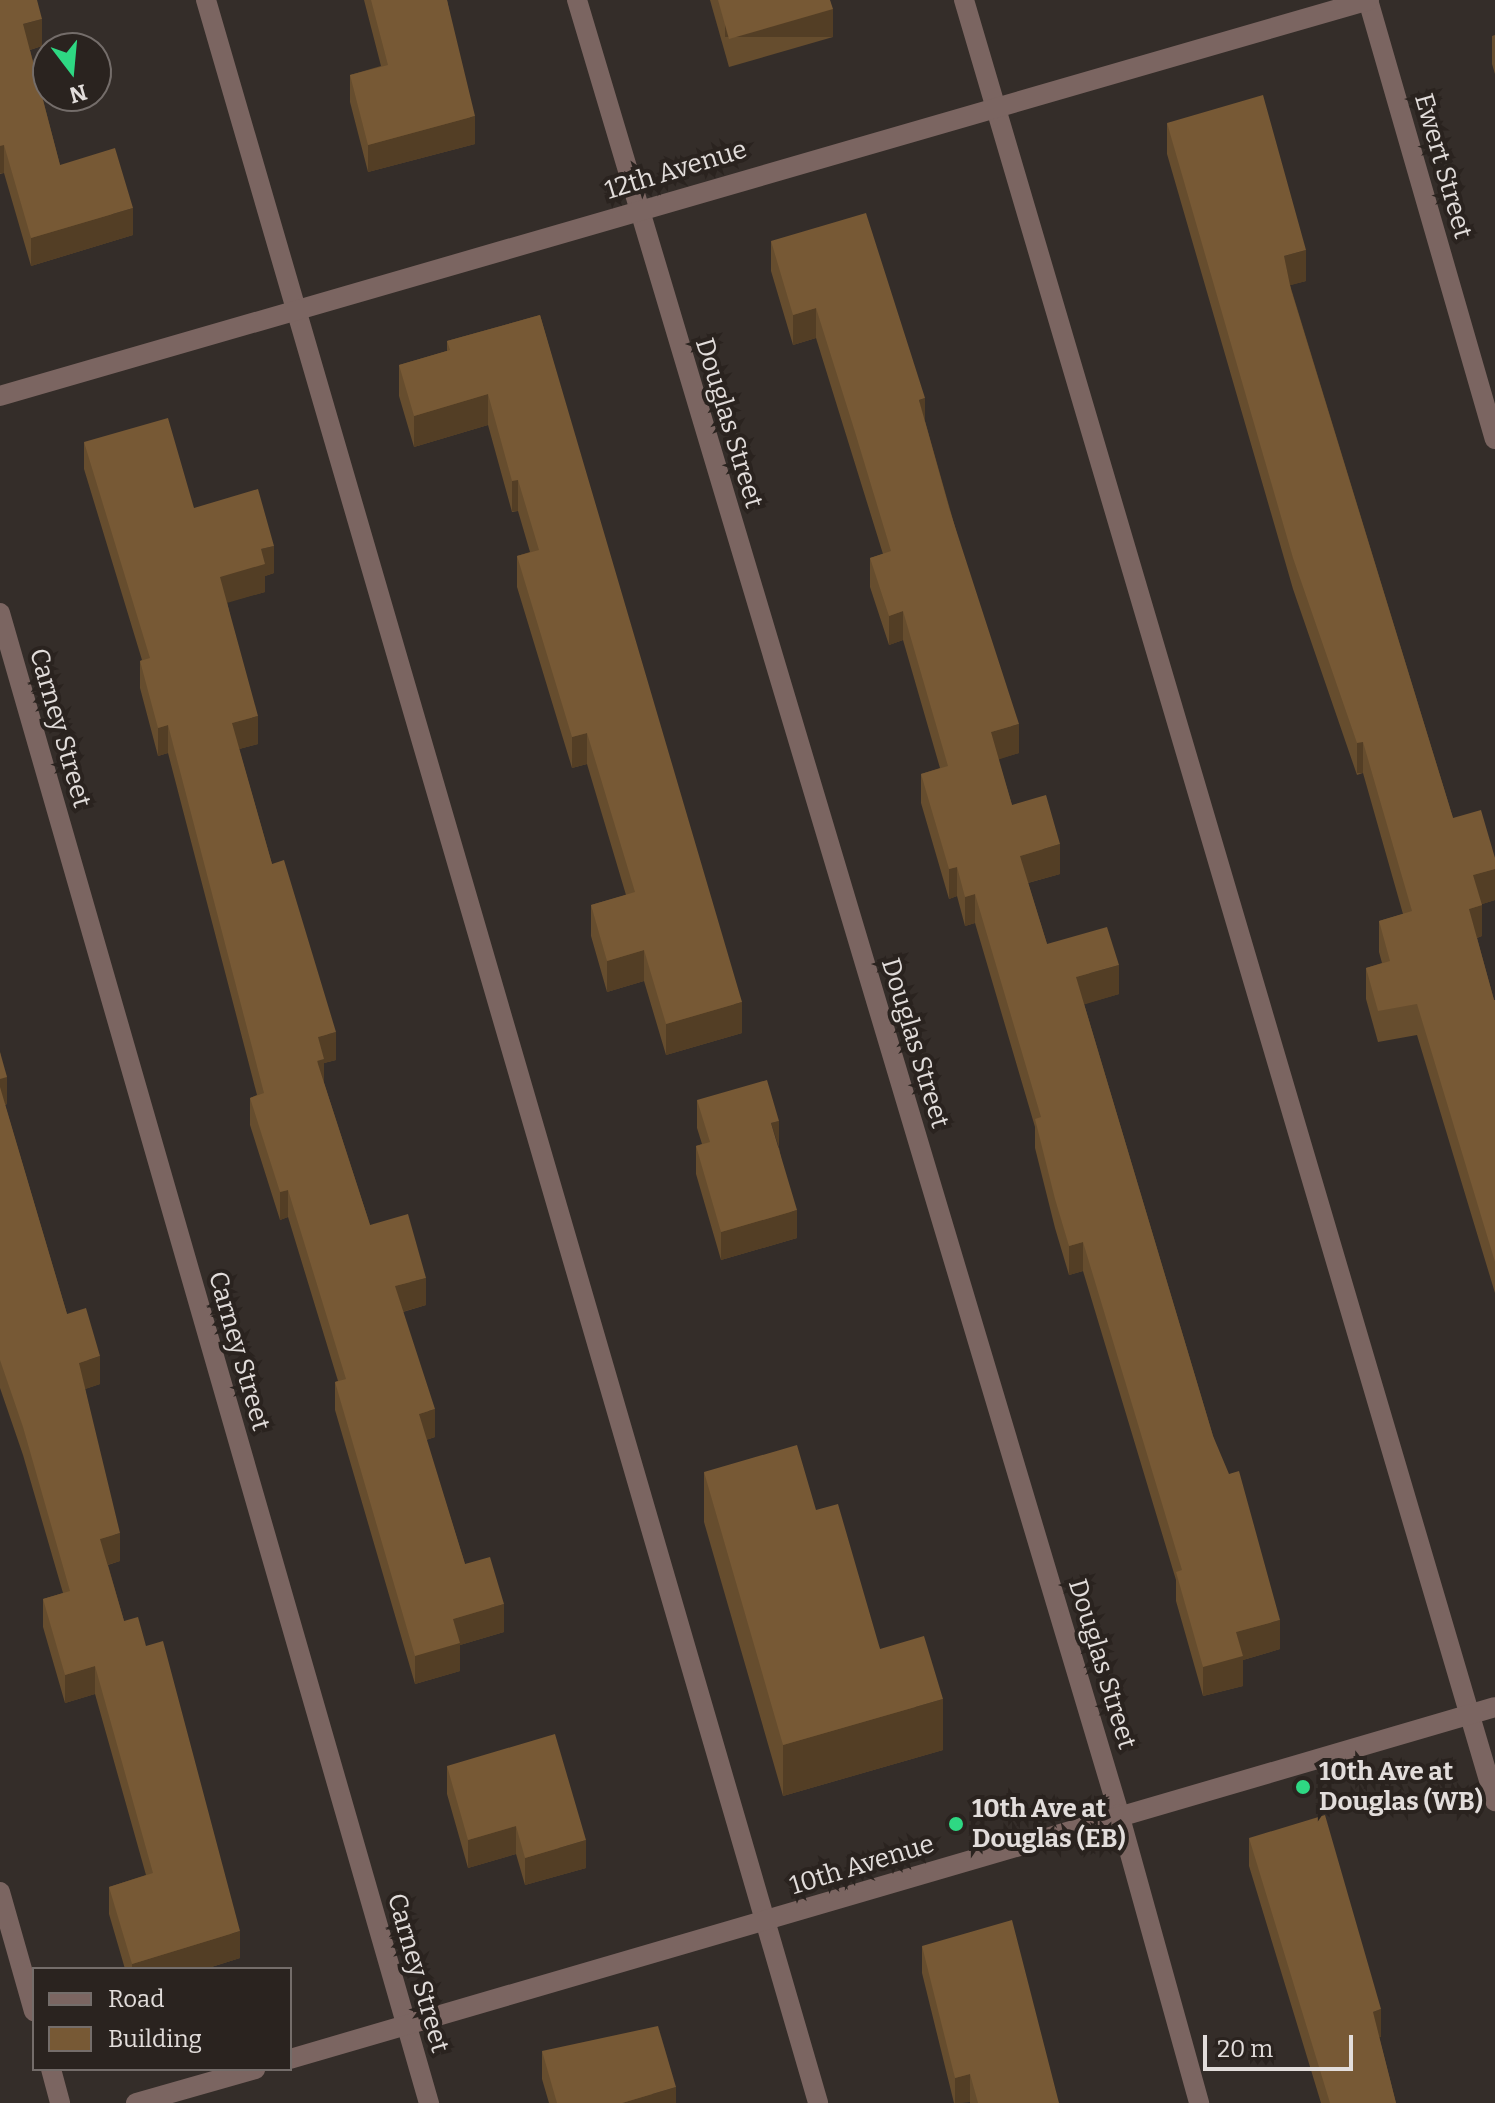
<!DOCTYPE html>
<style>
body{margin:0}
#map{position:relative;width:1495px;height:2103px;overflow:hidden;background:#342d29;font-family:Bitter,serif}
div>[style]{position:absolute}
.service>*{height:20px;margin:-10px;padding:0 10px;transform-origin:10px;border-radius:10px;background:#7b6561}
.minor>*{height:20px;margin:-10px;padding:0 10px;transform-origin:10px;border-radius:10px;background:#7b6561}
.tertiary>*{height:20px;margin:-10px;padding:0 10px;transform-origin:10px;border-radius:10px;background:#7b6561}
.wall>*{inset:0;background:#664d2e}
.shaded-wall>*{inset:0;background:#533e25;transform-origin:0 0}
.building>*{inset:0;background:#775935}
.dots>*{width:22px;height:22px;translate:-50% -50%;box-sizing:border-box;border:4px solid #2a231f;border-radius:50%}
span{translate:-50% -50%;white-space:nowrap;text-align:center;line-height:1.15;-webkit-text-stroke:8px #2a231f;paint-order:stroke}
.street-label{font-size:26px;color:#e2dddb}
.poi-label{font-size:26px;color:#e2dddb;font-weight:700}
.left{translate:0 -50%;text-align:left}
.legend{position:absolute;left:32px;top:1967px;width:260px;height:104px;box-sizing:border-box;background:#2a231f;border:2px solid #746d6a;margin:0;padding:10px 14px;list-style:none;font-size:24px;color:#e2dddb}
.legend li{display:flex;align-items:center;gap:16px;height:40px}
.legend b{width:40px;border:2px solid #746d6a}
.north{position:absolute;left:32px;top:32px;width:80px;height:80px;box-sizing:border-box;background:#2a231f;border:2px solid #746d6a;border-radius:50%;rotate:164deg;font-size:22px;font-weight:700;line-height:32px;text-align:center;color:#e2dddb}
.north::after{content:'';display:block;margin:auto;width:28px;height:36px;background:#2ed883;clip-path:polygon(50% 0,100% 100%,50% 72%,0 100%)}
.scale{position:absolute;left:1203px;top:2035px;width:150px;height:36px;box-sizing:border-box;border:4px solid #e2dddb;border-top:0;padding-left:10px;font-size:24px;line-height:28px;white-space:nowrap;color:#e2dddb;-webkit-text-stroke:6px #2a231f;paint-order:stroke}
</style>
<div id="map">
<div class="service">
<i style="left:206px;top:0;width:2190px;rotate:73.77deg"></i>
<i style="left:964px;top:0;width:1878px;rotate:73.57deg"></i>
<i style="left:0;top:1892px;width:124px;rotate:74.1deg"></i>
<i style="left:51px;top:2069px;width:35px;rotate:75deg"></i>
</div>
<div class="minor">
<i style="left:577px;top:0;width:1893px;rotate:73.36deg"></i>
<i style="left:1119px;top:1814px;width:300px;rotate:74.5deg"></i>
<i style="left:1368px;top:0;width:457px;rotate:73.9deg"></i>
<i style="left:0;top:396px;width:1425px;rotate:-16.13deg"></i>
</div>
<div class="tertiary">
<i style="left:0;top:613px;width:1551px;rotate:73.94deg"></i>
<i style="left:290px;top:2059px;width:1255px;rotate:-16.28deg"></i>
<i style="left:136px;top:2103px;width:124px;rotate:-15.9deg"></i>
</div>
<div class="wall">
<i style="clip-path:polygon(0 0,42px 46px,30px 50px,60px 165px,133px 235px,31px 266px,4px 173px,0 174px)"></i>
<i style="clip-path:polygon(364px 0,447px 0,475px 144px,368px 172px,350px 102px,350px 75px,381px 66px)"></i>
<i style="clip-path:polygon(710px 0,830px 0,833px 37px,729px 67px)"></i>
<i style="clip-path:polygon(1495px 35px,1495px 74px,1492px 64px,1492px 36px)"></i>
<i style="clip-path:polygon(1167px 123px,1306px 281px,1290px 285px,1453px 818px,1495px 858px,1495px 900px,1482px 904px,1482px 936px,1477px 938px,1494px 1000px,1495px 1000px,1495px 1293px,1417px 1035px,1378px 1042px,1366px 999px,1366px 968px,1382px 963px,1379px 952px,1379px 921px,1403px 914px,1363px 773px,1357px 775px,1293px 589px,1167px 154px)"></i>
<i style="clip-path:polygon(771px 241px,925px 421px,1019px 753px,998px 759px,1012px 805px,1060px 874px,1028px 883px,1047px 944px,1119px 994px,1084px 1004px,1213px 1436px,1280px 1649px,1243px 1660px,1243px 1686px,1203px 1696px,1176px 1601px,1176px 1580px,1083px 1271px,1069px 1275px,1055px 1228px,1035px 1148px,1035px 1127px,975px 923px,965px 926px,957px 896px,949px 899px,921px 803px,921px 774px,940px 768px,903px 640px,889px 645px,870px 587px,870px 558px,883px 554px,816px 338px,793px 345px,771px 271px)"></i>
<i style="clip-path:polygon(540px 315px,742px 1033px,666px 1055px,644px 981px,607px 992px,591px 936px,591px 905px,626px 895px,587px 764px,572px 768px,517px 587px,517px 556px,530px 552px,518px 511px,512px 512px,488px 425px,414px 447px,399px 396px,399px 365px,447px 351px,447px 341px)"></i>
<i style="clip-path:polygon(84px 442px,194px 508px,274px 573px,265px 576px,265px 592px,227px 602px,258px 744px,239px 749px,272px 864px,336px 1060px,324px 1063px,324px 1083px,370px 1225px,426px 1305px,403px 1312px,435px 1437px,426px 1440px,465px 1564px,504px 1632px,460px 1645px,460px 1671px,415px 1684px,335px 1410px,335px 1382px,338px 1381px,288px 1217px,280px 1220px,250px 1125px,250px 1098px,257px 1095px,168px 753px,158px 756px,140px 688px,140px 661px,142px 660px,84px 469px)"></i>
<i style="clip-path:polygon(0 1052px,7px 1104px,5px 1105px,67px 1314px,100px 1384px,85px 1389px,120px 1561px,108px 1565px,124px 1621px,240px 1958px,205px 1969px,125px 1969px,109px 1914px,109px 1887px,146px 1875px,95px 1694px,65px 1703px,43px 1627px,43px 1599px,63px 1593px,23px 1455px,0 1388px)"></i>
<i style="clip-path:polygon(697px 1100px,779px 1148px,797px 1238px,721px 1260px,696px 1174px,696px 1146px,702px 1144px,697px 1128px)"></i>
<i style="clip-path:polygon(704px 1472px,816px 1510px,880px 1649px,943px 1750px,783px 1796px,704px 1522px)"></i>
<i style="clip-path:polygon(447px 1766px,586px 1868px,525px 1885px,516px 1854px,468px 1868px,447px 1794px)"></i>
<i style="clip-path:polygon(1249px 1838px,1381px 2037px,1379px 2037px,1396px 2103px,1321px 2103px,1249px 1866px)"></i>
<i style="clip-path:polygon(922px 1946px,1059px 2103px,970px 2103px,970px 2102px,954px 2103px,922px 1973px)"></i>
<i style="clip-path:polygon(542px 2051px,676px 2103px,549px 2103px,542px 2079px)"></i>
</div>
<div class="shaded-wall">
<i style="left:833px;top:9px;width:28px;height:108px;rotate:90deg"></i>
<i style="clip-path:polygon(42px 19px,42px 46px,23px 52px,23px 24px)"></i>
<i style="clip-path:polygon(475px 116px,475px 144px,368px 172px,368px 145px)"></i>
<i style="left:4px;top:145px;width:28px;height:4px;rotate:90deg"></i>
<i style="clip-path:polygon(133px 208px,133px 235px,31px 266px,31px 238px)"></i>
<i style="clip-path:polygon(1306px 250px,1306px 281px,1284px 287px,1284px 256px)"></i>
<i style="clip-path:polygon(816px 308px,816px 338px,793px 345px,793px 315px)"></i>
<i style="clip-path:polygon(488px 394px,488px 425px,414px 447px,414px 416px)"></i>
<i style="clip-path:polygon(925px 398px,925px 427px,919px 400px)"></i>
<i style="left:518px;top:480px;width:31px;height:6px;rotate:90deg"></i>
<i style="clip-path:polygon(274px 546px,274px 573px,265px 576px,265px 592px,220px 605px,220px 577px,261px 549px)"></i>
<i style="clip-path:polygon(903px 611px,903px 640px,889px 645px,889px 616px)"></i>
<i style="clip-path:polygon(258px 716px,258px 744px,232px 751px,232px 723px)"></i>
<i style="clip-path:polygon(1019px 724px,1019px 753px,991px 762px,991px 732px)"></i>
<i style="clip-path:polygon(168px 725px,168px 753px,158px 756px,158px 728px)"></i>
<i style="clip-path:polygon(587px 733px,587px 764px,572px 768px,572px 737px)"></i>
<i style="left:1363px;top:742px;width:31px;height:6px;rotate:90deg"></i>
<i style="clip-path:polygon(1060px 844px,1060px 874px,1020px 885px,1020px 856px)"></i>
<i style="clip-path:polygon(957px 867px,957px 896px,949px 899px,949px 869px)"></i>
<i style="clip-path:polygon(1495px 869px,1495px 900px,1473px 907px,1473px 875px)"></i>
<i style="clip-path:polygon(975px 894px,975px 923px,965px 926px,965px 897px)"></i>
<i style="clip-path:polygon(1482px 905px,1482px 936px,1469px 940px,1469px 909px)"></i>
<i style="clip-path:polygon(644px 950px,644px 981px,607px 992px,607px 961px)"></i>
<i style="clip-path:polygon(1119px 965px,1119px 994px,1076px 1007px,1076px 977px)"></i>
<i style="clip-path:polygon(742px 1002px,742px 1033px,666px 1055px,666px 1024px)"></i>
<i style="clip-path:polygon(336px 1032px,336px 1060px,324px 1063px,324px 1086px,317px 1088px,318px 1037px)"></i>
<i style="left:7px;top:1077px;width:27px;height:7px;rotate:90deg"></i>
<i style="clip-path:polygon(779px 1121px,779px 1148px,771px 1123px)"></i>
<i style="clip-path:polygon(288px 1190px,288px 1217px,280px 1220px,280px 1192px)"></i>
<i style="clip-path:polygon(797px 1210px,797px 1238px,721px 1260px,721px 1232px)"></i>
<i style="clip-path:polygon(1083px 1242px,1083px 1271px,1069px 1275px,1069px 1246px)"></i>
<i style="clip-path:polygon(426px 1278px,426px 1305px,395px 1314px,395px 1286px)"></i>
<i style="clip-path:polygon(100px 1356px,100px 1384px,79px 1391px,79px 1363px)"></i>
<i style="clip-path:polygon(435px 1409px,435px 1437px,419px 1442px,419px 1414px)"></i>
<i style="clip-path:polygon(120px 1533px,120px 1561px,100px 1567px,100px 1539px)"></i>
<i style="clip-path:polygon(504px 1604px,504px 1632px,460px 1645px,460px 1671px,415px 1684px,415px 1656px,453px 1619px)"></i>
<i style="clip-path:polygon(1280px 1620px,1280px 1649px,1243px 1660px,1243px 1686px,1203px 1696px,1203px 1667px,1236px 1632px)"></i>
<i style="clip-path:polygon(95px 1666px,95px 1694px,65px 1703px,65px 1675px)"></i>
<i style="clip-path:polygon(943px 1699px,943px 1750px,783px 1796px,783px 1745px)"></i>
<i style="clip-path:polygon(516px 1826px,516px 1854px,468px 1868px,468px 1840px)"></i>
<i style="clip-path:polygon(586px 1840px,586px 1868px,525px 1885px,525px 1858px)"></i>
<i style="clip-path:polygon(240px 1931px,240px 1958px,205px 1969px,132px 1969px,132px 1964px)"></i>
<i style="clip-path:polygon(1381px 2009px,1381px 2037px,1373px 2039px,1373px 2012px)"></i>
<i style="clip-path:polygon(970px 2074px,970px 2102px,955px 2103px,955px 2078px)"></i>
<i style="clip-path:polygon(676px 2087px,676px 2103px,622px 2103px)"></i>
</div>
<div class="building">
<i style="clip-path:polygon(0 0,37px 0,42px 19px,23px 24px,60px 165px,115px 148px,133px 208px,31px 238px,4px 145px,0 146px)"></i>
<i style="clip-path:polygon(371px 0,447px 0,475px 116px,368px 145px,350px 75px,388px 65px)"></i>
<i style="clip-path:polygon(718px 0,830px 0,833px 9px,729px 39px)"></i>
<i style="clip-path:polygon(1263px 95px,1306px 250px,1284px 256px,1291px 290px,1453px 818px,1481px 810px,1495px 858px,1495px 869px,1473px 875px,1482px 905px,1469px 909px,1494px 1000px,1495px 1000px,1495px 1262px,1417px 1004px,1378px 1011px,1366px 968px,1390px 961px,1379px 921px,1412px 911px,1363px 742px,1357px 743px,1293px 558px,1167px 123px)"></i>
<i style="clip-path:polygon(866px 213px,925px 398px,919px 400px,949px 508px,1019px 724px,991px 732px,1012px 805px,1046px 795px,1060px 844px,1020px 856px,1047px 944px,1107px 927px,1119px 965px,1076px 977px,1213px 1436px,1229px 1474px,1239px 1471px,1280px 1620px,1236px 1632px,1243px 1656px,1203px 1667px,1176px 1572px,1182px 1570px,1083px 1242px,1069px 1246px,1055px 1199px,1035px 1119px,1041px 1117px,975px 894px,965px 897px,957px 867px,949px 869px,921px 774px,948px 766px,903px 611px,889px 616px,870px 558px,891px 551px,855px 432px,816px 308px,793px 315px,771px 241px)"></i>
<i style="clip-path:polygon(540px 315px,742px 1002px,666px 1024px,644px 950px,607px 961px,591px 905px,635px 892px,587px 733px,572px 737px,517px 556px,539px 550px,518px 480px,512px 481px,488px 394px,414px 416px,399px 365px,450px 350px,447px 341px)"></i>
<i style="clip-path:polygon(168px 418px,194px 508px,258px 489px,274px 546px,261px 549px,265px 564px,220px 577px,258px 716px,232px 723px,272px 864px,284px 860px,336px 1032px,318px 1037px,324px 1059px,317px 1061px,370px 1225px,408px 1214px,426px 1278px,395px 1286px,435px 1409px,419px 1414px,465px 1564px,490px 1557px,504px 1604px,453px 1619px,460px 1643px,415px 1656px,335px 1382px,346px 1379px,288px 1190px,280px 1192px,250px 1098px,264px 1093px,168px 725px,158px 728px,140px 661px,150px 658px,84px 442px)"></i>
<i style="clip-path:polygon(0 1052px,7px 1077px,0 1079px)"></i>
<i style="clip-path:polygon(767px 1080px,779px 1121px,771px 1123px,797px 1210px,721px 1232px,696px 1146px,710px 1142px,697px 1100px)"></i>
<i style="clip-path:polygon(0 1087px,67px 1314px,86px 1308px,100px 1356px,79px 1363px,120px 1533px,100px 1539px,124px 1621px,138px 1617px,146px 1646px,163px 1641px,240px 1931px,132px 1964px,109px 1887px,153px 1873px,95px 1666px,65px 1675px,43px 1599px,70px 1591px,23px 1427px,0 1360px)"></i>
<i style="clip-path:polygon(797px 1445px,816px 1510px,838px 1504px,880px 1649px,924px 1636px,943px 1699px,783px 1745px,704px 1472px)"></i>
<i style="clip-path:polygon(555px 1734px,586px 1840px,525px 1858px,516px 1826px,468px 1840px,447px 1766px)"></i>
<i style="clip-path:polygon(1325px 1815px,1381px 2009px,1373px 2012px,1396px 2103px,1330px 2103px,1249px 1838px)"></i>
<i style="clip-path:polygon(1012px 1920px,1059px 2103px,978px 2103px,970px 2074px,955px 2078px,922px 1946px)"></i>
<i style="clip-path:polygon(658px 2026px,676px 2087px,622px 2103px,557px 2103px,542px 2051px)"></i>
</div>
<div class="dots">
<i style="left:1303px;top:1787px;background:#2ed883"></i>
<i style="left:956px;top:1824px;background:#2ed883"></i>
</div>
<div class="street-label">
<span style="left:1443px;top:166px;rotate:74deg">Ewert Street</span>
<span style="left:676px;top:170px;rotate:-17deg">12th Avenue</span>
<span style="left:729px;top:423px;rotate:73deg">Douglas Street</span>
<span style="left:60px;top:728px;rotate:74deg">Carney Street</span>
<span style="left:915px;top:1043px;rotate:73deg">Douglas Street</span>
<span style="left:239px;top:1351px;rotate:74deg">Carney Street</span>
<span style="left:1102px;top:1664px;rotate:73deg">Douglas Street</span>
<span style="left:862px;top:1865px;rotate:-17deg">10th Avenue</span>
<span style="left:418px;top:1973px;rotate:74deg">Carney Street</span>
</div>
<div class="poi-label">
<span class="left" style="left:1319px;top:1787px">10th Ave at<br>Douglas (WB)</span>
<span class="left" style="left:972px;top:1824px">10th Ave at<br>Douglas (EB)</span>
</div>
<ul class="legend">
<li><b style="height:10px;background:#7b6561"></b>Road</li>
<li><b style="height:22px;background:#775935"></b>Building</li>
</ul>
<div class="north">N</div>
<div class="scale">20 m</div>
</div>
